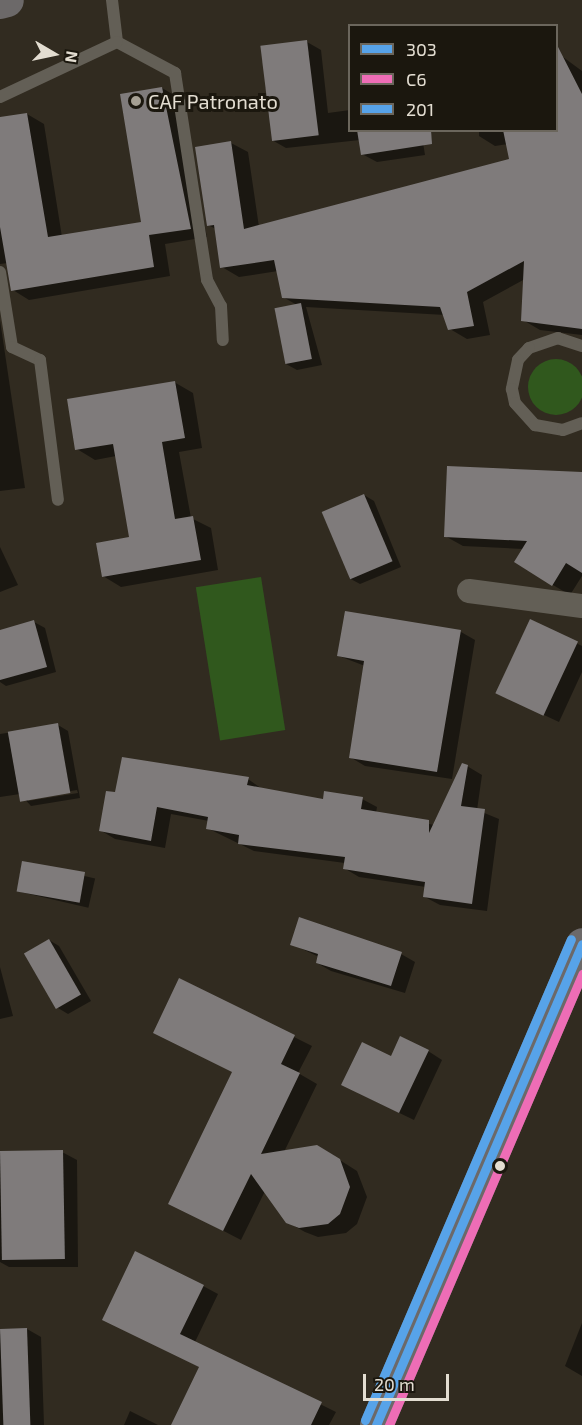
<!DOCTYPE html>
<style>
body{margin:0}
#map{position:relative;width:582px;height:1425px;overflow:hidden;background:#312b20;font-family:"Exo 2",sans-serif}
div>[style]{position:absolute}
.green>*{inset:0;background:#30581d;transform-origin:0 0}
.round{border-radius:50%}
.shadow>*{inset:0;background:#0007;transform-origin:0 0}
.building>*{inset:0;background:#7f7b7b;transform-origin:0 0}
.lane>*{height:12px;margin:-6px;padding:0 6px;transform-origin:6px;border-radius:6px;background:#635f56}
.street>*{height:24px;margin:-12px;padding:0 12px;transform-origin:12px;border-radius:12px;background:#635f56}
.primary>*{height:33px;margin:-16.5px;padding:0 16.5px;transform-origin:16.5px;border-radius:16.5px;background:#6c6969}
.bus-1>*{height:9px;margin:-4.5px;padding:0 4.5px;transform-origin:4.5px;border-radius:4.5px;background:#57a3e9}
.bus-2>*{height:9px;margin:-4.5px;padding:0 4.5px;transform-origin:4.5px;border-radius:4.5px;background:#ee6db6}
.bus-3>*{height:9px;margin:-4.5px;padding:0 4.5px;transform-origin:4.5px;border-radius:4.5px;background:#57a3e9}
.dots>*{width:16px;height:16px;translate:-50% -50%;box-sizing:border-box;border:3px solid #1b170e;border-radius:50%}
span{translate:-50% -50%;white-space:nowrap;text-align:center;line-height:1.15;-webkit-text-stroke:6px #1b170e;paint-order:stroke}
.poi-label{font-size:20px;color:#e3ddd1}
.left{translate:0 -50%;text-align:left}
.legend{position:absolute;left:348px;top:24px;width:210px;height:108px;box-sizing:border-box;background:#1b170e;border:2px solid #6b665c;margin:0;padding:8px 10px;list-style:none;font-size:18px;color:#e3ddd1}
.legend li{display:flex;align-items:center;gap:12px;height:30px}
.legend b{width:30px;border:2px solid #6b665c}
.north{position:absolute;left:24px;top:24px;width:60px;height:60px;-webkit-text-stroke:4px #1b170e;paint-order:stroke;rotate:99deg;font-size:16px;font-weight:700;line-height:24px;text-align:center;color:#e3ddd1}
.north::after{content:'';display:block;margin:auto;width:21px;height:27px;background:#e3ddd1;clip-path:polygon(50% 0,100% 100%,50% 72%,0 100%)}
.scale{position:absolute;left:363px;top:1374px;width:86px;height:27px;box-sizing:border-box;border:3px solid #e3ddd1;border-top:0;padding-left:8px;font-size:18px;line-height:21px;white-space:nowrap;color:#e3ddd1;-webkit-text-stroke:4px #1b170e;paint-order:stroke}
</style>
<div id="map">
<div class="green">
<i class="round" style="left:528px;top:359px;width:56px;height:56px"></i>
<i style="left:261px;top:577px;width:155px;height:66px;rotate:81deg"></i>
</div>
<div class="shadow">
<i style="clip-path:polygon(307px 42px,321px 50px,328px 113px,350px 110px,350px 130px,421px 130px,425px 155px,377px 162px,362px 154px,360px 140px,286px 148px,272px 140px)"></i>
<i style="clip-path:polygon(563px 57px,582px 71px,582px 335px,540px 330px,523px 320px,525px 279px,483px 302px,490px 335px,467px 339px,450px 329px,445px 315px,306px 307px,322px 365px,297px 370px,286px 364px,297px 305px,283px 297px,278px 271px,239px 277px,222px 267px,216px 229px,208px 225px,231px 143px,248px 152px,259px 227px,511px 160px,508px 144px,495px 146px,479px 136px,479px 130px,556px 130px)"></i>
<i style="clip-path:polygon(162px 88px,179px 98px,207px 237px,165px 244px,170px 276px,29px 300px,13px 290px,8px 263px,0 264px,0 120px,27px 114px,44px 124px,62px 237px,143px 223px)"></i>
<i style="clip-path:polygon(0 320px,25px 488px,0 491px)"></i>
<i style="clip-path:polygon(174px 382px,193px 393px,202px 448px,179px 452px,191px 518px,211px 528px,218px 570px,121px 587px,103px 576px,130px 538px,116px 456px,95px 460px,77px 449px)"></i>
<i style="clip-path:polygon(582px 473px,582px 576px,570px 595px,553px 585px,523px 549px,463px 546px,445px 536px)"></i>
<i style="clip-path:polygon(364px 495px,374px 501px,401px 567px,360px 584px,349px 578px)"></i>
<i style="clip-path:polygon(0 547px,18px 585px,0 592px)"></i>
<i style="clip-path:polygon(346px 613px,461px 632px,475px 640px,452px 779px,365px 766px,350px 757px,365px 666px,339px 656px)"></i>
<i style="clip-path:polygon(531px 621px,582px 646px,582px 672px,559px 722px,512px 700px)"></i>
<i style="clip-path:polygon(34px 622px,45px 628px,56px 672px,6px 686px,0 682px,0 631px)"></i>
<i style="clip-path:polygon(evenodd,58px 725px,68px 731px,80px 798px,31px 806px,20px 794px,0 797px,0 734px,58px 725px,77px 790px,78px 793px,28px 801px,28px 798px,77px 790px)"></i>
<i style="clip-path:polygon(467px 766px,482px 775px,477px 810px,499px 819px,487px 911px,440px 905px,425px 897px,426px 887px,359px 877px,344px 868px,345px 863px,254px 851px,207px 828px,209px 821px,171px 814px,165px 848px,115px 839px,100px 830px,117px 794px,248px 779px,262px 789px,324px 801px,362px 799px,377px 807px,376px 813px,434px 825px)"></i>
<i style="left:24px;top:862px;width:73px;height:30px;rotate:13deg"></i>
<i style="clip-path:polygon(49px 940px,59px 946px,91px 1001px,68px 1014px,58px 1008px)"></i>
<i style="clip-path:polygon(292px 944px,401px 954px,415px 962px,405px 993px,331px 971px,317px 963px,319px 957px)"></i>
<i style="clip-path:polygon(0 967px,13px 1016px,0 1019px)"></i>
<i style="clip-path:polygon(180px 980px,312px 1046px,298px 1073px,317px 1084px,284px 1152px,335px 1157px,357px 1171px,367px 1197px,357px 1224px,346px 1233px,318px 1237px,305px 1232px,287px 1222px,265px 1191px,241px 1240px,170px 1203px,234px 1072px)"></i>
<i style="clip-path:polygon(428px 1051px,442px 1060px,414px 1120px,358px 1093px,391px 1058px)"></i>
<i style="clip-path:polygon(62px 1152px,77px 1160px,78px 1267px,9px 1267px,0 1262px,0 1153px)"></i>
<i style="clip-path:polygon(203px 1286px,218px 1294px,195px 1342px,336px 1412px,329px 1425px,173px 1425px,200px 1367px,104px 1319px)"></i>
<i style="clip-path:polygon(582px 1323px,582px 1376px,565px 1366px)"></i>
<i style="clip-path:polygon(27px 1329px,41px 1337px,44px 1425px,0 1425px,0 1330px)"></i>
<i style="clip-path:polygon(130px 1411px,158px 1425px,124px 1425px)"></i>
</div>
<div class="building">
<i style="left:307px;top:40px;width:96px;height:47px;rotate:83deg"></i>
<i style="clip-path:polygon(556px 43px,582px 94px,582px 329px,521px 321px,524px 261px,467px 292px,474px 326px,448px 330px,440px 307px,282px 298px,274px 260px,220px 268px,214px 225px,207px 226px,195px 147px,231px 141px,244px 229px,509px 159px,503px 130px,556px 130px)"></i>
<i style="clip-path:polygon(162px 87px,191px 229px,149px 235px,154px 267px,11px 291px,0 227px,0 117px,27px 113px,48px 237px,141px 222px,120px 94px)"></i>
<i style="clip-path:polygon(357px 130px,431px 130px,432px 144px,361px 155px)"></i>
<i style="left:301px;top:303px;width:57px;height:27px;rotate:79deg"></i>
<i style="clip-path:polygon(175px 381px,185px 438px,162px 442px,175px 519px,193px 516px,201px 560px,102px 577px,96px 543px,129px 537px,113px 444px,75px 450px,67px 399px)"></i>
<i style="clip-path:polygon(447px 466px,582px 472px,582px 573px,566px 563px,552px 586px,514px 562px,527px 541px,444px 537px)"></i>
<i style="left:364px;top:494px;width:73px;height:46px;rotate:67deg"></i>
<i style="clip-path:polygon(345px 611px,461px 630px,437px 772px,349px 758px,364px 661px,337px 656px)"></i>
<i style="left:530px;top:619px;width:53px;height:82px;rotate:25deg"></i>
<i style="clip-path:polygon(34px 620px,47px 667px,0 680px,0 630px)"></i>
<i style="left:58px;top:723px;width:71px;height:51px;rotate:80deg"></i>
<i style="clip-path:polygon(122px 757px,249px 777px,247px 785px,323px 799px,324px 791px,363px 797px,361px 809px,429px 820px,429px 833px,462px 763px,468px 765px,461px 806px,485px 809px,472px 904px,423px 897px,425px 882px,343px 869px,345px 857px,238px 844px,239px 835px,206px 829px,208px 817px,157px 807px,151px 841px,99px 831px,106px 791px,115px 792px)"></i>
<i style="left:22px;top:861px;width:64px;height:31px;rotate:10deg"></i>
<i style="clip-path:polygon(299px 917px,402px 952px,391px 986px,316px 963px,318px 954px,290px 945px)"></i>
<i style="left:49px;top:939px;width:64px;height:29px;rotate:60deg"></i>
<i style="clip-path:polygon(179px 978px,295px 1035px,281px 1064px,300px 1073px,261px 1154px,317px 1145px,340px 1159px,350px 1187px,340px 1214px,328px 1224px,299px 1228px,286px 1223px,251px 1174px,223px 1231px,168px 1204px,232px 1072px,153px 1033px)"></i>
<i style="clip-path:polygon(400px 1036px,429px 1050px,399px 1113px,341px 1085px,362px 1042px,391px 1056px)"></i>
<i style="left:63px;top:1150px;width:109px;height:63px;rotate:89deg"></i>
<i style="clip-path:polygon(135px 1251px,204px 1285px,180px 1334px,322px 1402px,311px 1425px,171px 1425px,199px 1367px,102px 1320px)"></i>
<i style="left:27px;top:1328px;width:97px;height:27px;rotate:88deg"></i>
</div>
<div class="lane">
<i style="left:112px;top:0;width:42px;rotate:83.2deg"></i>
<i style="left:117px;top:42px;width:66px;rotate:28.1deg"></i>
<i style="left:175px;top:73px;width:209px;rotate:81.2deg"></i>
<i style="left:207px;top:280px;width:30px;rotate:62deg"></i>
<i style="left:221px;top:306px;width:34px;rotate:87deg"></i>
<i style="left:0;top:97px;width:129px;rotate:-25.2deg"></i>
<i style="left:0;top:272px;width:76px;rotate:80.9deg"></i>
<i style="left:12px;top:347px;width:31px;rotate:25deg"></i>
<i style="left:40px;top:360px;width:141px;rotate:82.7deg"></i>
<i style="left:582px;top:346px;width:25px;rotate:-162deg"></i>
<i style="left:558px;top:338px;width:31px;rotate:161deg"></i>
<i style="left:529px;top:348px;width:16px;rotate:133deg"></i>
<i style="left:518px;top:360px;width:30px;rotate:102deg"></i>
<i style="left:512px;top:389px;width:14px;rotate:78deg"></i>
<i style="left:515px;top:403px;width:30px;rotate:48deg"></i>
<i style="left:535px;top:425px;width:28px;rotate:10deg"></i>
<i style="left:563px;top:430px;width:20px;rotate:-20deg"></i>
</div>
<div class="street">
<i style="left:469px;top:591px;width:114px;rotate:7.6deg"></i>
</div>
<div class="primary">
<i style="left:0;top:2px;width:7px;rotate:-16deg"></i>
<i style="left:376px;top:1425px;width:523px;rotate:-66.82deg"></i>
</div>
<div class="bus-1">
<i style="left:376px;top:1425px;width:523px;rotate:-66.82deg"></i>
</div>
<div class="bus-2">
<i style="left:389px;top:1425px;width:491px;rotate:-66.8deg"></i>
</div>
<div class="bus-3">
<i style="left:365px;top:1420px;width:523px;rotate:-66.82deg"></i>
</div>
<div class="dots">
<i style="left:136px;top:101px;background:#a59f93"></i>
<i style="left:500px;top:1166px;background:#e3ddd1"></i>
</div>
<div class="poi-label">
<span class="left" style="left:148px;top:101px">CAF Patronato</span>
</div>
<ul class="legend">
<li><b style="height:8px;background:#57a3e9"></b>303</li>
<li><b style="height:8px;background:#ee6db6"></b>C6</li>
<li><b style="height:8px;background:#57a3e9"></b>201</li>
</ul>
<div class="north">N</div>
<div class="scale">20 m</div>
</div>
